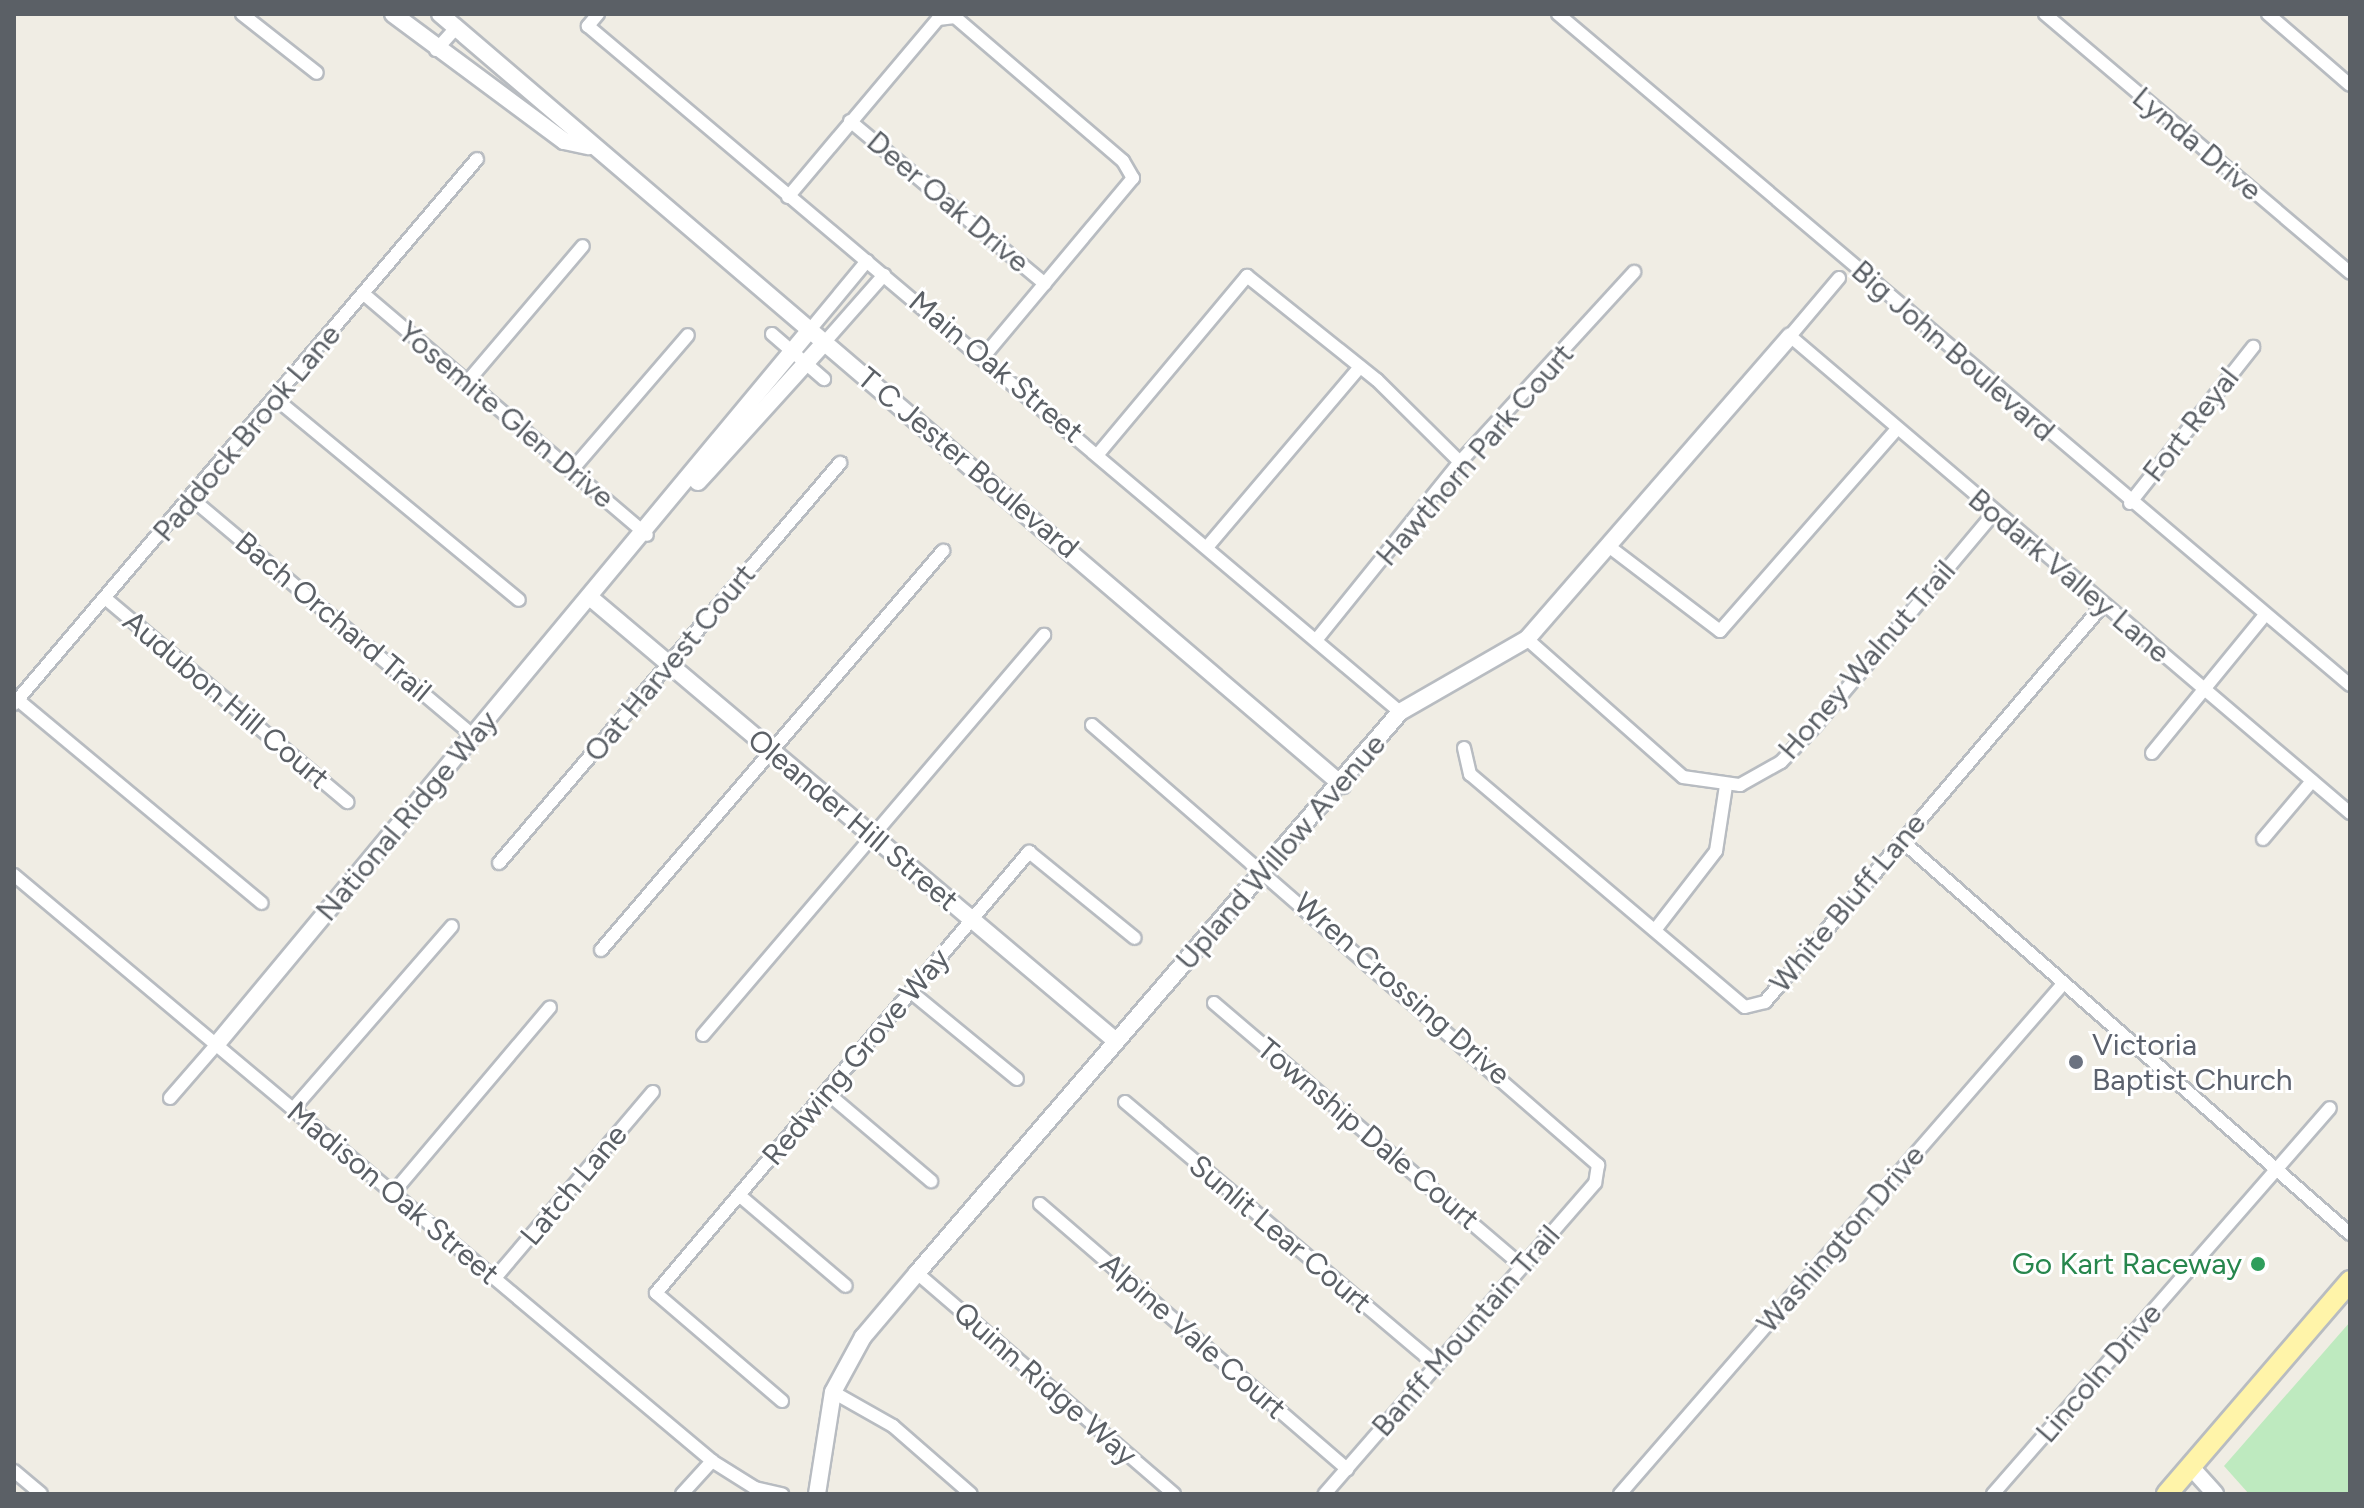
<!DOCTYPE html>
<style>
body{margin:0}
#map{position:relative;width:2364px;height:1508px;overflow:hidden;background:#f0ede4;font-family:Figtree,sans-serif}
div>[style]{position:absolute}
.green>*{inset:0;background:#beeabf}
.roads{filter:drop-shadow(2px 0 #b8bcc1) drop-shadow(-2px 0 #b8bcc1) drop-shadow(0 2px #b8bcc1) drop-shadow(0 -2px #b8bcc1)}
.minor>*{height:12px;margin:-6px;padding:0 6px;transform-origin:6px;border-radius:6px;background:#fff}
.tertiary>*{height:16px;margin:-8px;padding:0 8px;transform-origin:8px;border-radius:8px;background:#fff}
.primary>*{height:20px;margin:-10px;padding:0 10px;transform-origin:10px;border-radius:10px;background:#fff4a9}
.dots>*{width:22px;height:22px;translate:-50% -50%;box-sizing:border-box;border:4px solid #fff;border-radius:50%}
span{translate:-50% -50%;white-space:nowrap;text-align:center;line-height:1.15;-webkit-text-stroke:6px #fff;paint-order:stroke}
.street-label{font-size:30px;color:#5b6066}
.worship-label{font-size:30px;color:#5b616d}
.left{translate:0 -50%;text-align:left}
.leisure-label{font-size:30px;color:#27864d}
.right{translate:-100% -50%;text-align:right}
.frame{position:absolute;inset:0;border:16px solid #5b6066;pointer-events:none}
</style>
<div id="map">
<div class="green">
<i style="clip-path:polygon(2350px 1322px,2350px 1494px,2249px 1494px,2224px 1466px)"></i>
</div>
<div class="roads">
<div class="minor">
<i style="left:242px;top:14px;width:95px;rotate:38.2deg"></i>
<i style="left:598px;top:14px;width:16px;rotate:130deg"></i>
<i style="left:588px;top:26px;width:1063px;rotate:40.19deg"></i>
<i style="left:1558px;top:14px;width:1038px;rotate:40.27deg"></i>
<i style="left:2045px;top:14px;width:400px;rotate:40.3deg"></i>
<i style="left:2268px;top:14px;width:108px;rotate:40.9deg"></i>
<i style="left:436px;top:50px;width:30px;rotate:-48deg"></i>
<i style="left:850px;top:121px;width:254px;rotate:39.9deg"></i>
<i style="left:788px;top:197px;width:233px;rotate:-49.9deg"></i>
<i style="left:938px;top:19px;width:17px;rotate:-7deg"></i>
<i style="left:955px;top:17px;width:221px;rotate:40.6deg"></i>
<i style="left:1123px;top:161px;width:20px;rotate:60deg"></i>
<i style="left:1133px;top:178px;width:231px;rotate:129.9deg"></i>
<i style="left:1839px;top:278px;width:76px;rotate:130.2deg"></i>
<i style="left:1790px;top:336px;width:736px;rotate:40.42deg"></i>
<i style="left:365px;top:295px;width:370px;rotate:40.4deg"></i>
<i style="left:809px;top:331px;width:91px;rotate:-50.4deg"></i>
<i style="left:772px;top:334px;width:69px;rotate:40.9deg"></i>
<i style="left:824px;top:343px;width:91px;rotate:-48.6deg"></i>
<i style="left:468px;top:381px;width:177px;rotate:-49.6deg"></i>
<i style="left:276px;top:399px;width:315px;rotate:39.6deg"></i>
<i style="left:1099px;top:453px;width:231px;rotate:-50.1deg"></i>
<i style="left:1247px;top:276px;width:166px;rotate:38.7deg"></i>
<i style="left:1377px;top:380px;width:117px;rotate:44.7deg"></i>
<i style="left:571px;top:471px;width:179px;rotate:-49.3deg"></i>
<i style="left:191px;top:498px;width:370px;rotate:40.1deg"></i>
<i style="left:2130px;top:503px;width:199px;rotate:-51.7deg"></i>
<i style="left:1208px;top:546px;width:235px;rotate:-49.7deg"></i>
<i style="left:1611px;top:548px;width:137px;rotate:37.3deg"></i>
<i style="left:1720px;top:631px;width:269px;rotate:-48.8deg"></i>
<i style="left:105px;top:598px;width:317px;rotate:40.1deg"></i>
<i style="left:1317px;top:639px;width:228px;rotate:-51.1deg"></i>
<i style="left:1460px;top:462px;width:258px;rotate:-47.5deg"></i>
<i style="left:1527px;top:639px;width:208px;rotate:41.5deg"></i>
<i style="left:1683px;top:777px;width:58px;rotate:8deg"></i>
<i style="left:1740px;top:785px;width:47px;rotate:-29.3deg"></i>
<i style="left:1781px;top:762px;width:52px;rotate:-46.5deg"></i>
<i style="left:1817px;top:724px;width:275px;rotate:-50deg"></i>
<i style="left:18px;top:700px;width:317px;rotate:39.8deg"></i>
<i style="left:14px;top:704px;width:715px;rotate:-49.65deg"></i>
<i style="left:1092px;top:725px;width:671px;rotate:41.01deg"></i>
<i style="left:1598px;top:1165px;width:18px;rotate:99deg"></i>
<i style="left:1595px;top:1183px;width:412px;rotate:131deg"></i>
<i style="left:1464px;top:748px;width:27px;rotate:77deg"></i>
<i style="left:1470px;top:774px;width:360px;rotate:40.3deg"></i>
<i style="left:1745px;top:1007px;width:21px;rotate:-14deg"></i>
<i style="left:1765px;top:1002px;width:521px;rotate:-49.59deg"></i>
<i style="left:2152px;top:753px;width:177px;rotate:-50.7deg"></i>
<i style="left:2263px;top:839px;width:76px;rotate:-49.8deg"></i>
<i style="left:1901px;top:840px;width:597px;rotate:41.27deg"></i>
<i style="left:499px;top:863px;width:526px;rotate:-49.55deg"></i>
<i style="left:14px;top:875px;width:911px;rotate:40.01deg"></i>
<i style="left:712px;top:1461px;width:51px;rotate:32.1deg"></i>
<i style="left:755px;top:1488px;width:28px;rotate:13deg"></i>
<i style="left:1655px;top:930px;width:100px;rotate:-52.3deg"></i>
<i style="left:1716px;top:851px;width:66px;rotate:-81.3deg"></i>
<i style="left:601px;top:950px;width:526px;rotate:-49.4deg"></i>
<i style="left:911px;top:992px;width:137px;rotate:39.4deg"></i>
<i style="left:1214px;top:1003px;width:405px;rotate:40.5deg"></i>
<i style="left:703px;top:1035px;width:526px;rotate:-49.55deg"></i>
<i style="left:826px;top:1092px;width:138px;rotate:40.3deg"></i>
<i style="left:170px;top:1098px;width:70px;rotate:-49deg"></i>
<i style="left:1125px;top:1102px;width:407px;rotate:40.2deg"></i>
<i style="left:293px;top:1109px;width:242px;rotate:-49deg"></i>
<i style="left:393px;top:1193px;width:243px;rotate:-49.8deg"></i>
<i style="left:739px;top:1195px;width:140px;rotate:40.4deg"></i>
<i style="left:1040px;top:1204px;width:406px;rotate:40.8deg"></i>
<i style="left:917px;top:1273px;width:339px;rotate:40.7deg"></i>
<i style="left:495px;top:1278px;width:244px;rotate:-49.7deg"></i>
<i style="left:833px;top:1392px;width:69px;rotate:29.5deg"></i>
<i style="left:893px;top:1426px;width:103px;rotate:41.1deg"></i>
<i style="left:782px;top:1401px;width:166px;rotate:-139.4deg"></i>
<i style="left:656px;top:1293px;width:578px;rotate:-49.78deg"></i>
<i style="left:1029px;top:852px;width:136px;rotate:39.1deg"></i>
<i style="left:14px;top:1471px;width:35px;rotate:40deg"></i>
<i style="left:682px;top:1494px;width:45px;rotate:-47.7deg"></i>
<i style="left:1620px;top:1494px;width:674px;rotate:-49.03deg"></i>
<i style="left:1993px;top:1494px;width:512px;rotate:-48.88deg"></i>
</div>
<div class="tertiary">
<i style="left:393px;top:14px;width:213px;rotate:36.6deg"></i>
<i style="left:564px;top:141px;width:25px;rotate:12deg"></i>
<i style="left:440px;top:14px;width:1187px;rotate:40.52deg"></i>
<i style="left:698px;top:482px;width:188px;rotate:-47.8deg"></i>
<i style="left:592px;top:599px;width:686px;rotate:40.15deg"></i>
<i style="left:216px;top:1045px;width:928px;rotate:-50.29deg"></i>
<i style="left:2191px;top:1467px;width:36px;rotate:48deg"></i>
<i style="left:817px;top:1494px;width:103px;rotate:-81.1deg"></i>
<i style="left:833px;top:1392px;width:63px;rotate:-61.4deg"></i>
<i style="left:863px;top:1337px;width:84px;rotate:-49.8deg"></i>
<i style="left:917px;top:1273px;width:740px;rotate:-49.27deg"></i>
<i style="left:1400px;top:712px;width:146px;rotate:-29.9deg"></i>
<i style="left:1527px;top:639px;width:401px;rotate:-49deg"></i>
</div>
<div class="primary">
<i style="left:2167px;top:1494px;width:281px;rotate:-49.3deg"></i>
</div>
</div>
<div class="dots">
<i style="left:2076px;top:1062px;background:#6b7280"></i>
<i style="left:2258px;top:1264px;background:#2e9e5b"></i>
</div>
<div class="street-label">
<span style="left:2197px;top:144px;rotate:40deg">Lynda Drive</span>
<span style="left:948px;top:202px;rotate:40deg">Deer Oak Drive</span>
<span style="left:1953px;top:351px;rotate:41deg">Big John Boulevard</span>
<span style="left:996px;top:367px;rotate:40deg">Main Oak Street</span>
<span style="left:506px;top:415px;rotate:40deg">Yosemite Glen Drive</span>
<span style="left:2191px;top:425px;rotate:-52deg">Fort Reyal</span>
<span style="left:247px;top:433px;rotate:-50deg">Paddock Brook Lane</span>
<span style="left:1475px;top:455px;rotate:-49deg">Hawthorn Park Court</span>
<span style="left:968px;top:463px;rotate:40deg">T C Jester Boulevard</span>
<span style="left:2069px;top:576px;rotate:40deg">Bodark Valley Lane</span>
<span style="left:333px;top:617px;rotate:40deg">Bach Orchard Trail</span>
<span style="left:1867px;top:660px;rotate:-49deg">Honey Walnut Trail</span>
<span style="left:670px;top:663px;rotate:-50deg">Oat Harvest Court</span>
<span style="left:226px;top:700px;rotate:40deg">Audubon Hill Court</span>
<span style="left:407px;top:816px;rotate:-50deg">National Ridge Way</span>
<span style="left:853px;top:820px;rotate:40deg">Oleander Hill Street</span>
<span style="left:1281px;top:852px;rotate:-49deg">Upland Willow Avenue</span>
<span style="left:1848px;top:903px;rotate:-50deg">White Bluff Lane</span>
<span style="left:1402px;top:989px;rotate:41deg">Wren Crossing Drive</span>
<span style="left:856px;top:1057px;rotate:-50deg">Redwing Grove Way</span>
<span style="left:1368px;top:1134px;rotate:40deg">Township Dale Court</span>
<span style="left:574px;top:1185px;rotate:-50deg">Latch Lane</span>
<span style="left:393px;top:1193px;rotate:40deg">Madison Oak Street</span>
<span style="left:1280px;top:1234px;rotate:40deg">Sunlit Lear Court</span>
<span style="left:1841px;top:1239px;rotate:-49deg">Washington Drive</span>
<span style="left:1466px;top:1331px;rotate:-49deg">Banff Mountain Trail</span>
<span style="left:1193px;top:1336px;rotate:41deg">Alpine Vale Court</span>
<span style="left:2099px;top:1373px;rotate:-49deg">Lincoln Drive</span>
<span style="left:1045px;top:1384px;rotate:41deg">Quinn Ridge Way</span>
</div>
<div class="worship-label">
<span class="left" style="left:2092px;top:1062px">Victoria<br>Baptist Church</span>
</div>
<div class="leisure-label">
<span class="right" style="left:2242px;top:1264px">Go Kart Raceway</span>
</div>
<div class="frame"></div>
</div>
